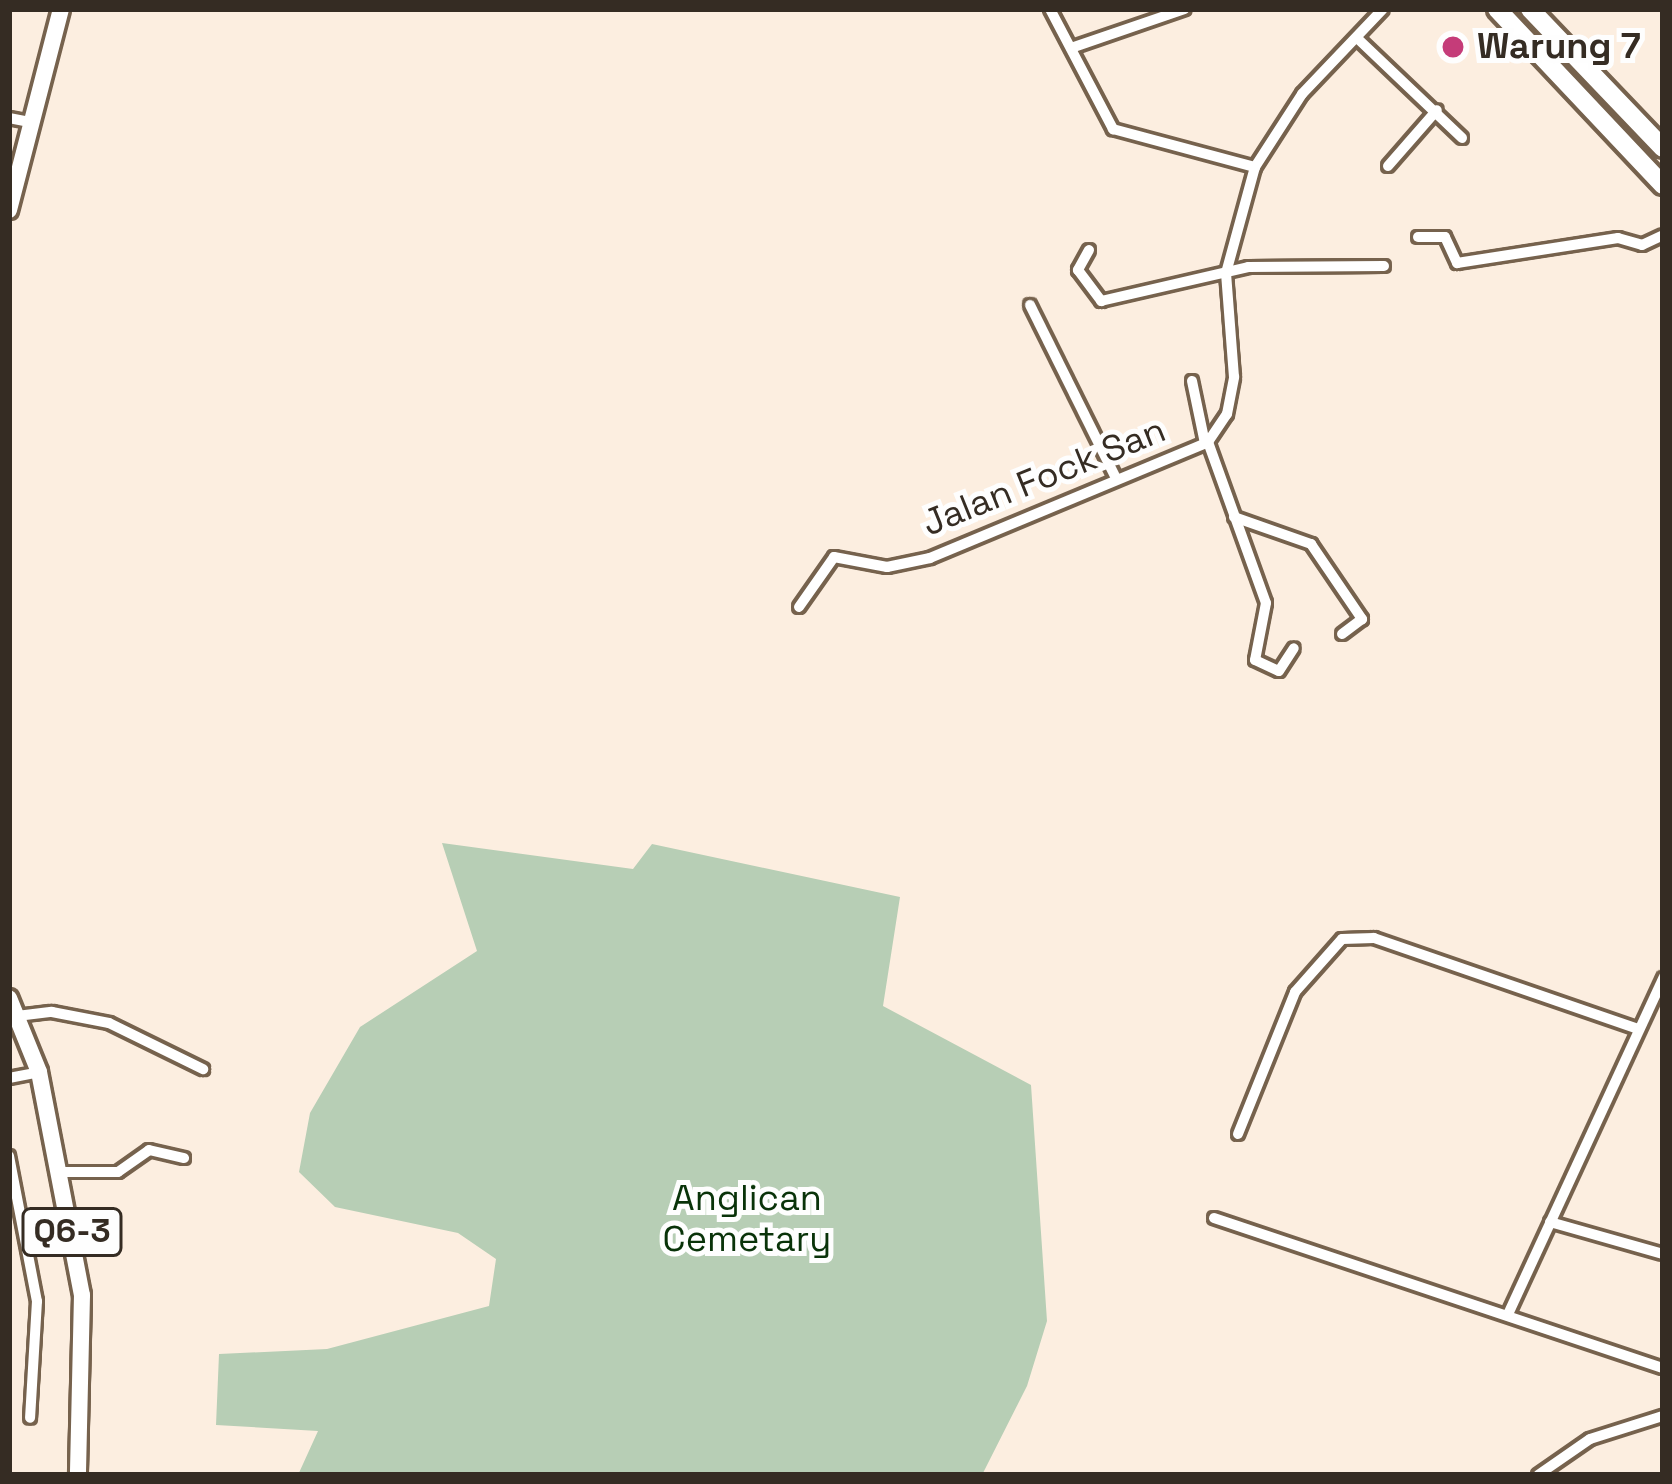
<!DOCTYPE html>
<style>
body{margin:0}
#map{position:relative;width:1672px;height:1484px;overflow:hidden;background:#fceee0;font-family:"Space Grotesk",sans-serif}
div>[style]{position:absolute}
.green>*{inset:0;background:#b7ceb5}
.roads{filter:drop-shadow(3px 0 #76624d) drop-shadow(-3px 0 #76624d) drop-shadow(0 3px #76624d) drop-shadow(0 -3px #76624d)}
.minor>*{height:10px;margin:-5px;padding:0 5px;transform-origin:5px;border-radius:5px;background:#fff}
.primary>*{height:16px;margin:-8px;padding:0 8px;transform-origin:8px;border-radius:8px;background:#fff}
.trunk>*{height:18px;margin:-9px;padding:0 9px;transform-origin:9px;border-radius:9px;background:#fff}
.dots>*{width:33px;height:33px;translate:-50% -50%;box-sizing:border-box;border:6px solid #fefefe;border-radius:50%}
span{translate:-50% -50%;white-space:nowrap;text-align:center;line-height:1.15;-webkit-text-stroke:10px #fefefe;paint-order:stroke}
.shield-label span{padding:3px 9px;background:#fefefe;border:3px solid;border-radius:9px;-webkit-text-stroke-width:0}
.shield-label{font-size:33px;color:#352c23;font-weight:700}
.poi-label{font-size:36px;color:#352c23;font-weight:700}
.left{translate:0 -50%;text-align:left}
.street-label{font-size:36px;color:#352c23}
.park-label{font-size:36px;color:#093309}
.frame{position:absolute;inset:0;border:12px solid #352c23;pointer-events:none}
</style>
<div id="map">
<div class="green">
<i style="clip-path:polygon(442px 843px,633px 869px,652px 844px,900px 897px,883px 1006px,1031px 1085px,1047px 1321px,1027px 1386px,982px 1475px,298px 1475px,318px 1431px,216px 1425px,219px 1354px,327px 1349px,489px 1306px,496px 1259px,458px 1233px,335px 1207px,299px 1172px,310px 1113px,360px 1027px,477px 951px)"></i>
</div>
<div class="roads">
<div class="minor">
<i style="left:1050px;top:9px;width:136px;rotate:62.3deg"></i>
<i style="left:1113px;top:129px;width:147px;rotate:15deg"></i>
<i style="left:1357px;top:38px;width:145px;rotate:43.6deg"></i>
<i style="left:1071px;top:48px;width:120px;rotate:-18.9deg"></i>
<i style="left:9px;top:118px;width:21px;rotate:11deg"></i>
<i style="left:1388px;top:166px;width:74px;rotate:-48.8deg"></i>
<i style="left:1418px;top:237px;width:27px"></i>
<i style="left:1445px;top:237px;width:29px;rotate:65deg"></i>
<i style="left:1457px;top:263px;width:163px;rotate:-8.8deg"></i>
<i style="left:1618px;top:238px;width:25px;rotate:16deg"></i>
<i style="left:1642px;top:245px;width:23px;rotate:-25deg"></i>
<i style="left:1089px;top:250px;width:23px;rotate:119deg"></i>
<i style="left:1078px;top:270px;width:39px;rotate:53deg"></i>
<i style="left:1101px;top:301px;width:151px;rotate:-13deg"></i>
<i style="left:1248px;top:267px;width:136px;rotate:-0.4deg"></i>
<i style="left:1030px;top:305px;width:191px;rotate:63.6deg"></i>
<i style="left:1192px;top:381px;width:63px;rotate:78.2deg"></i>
<i style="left:1208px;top:442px;width:171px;rotate:70.2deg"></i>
<i style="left:1266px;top:603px;width:58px;rotate:100.9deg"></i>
<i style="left:1255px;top:660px;width:26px;rotate:25deg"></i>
<i style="left:1279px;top:671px;width:27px;rotate:-57deg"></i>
<i style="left:1234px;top:517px;width:82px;rotate:19.3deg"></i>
<i style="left:1311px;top:544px;width:91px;rotate:55.8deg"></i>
<i style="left:1362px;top:619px;width:25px;rotate:143deg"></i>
<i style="left:799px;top:607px;width:61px;rotate:-55deg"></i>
<i style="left:834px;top:557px;width:54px;rotate:10.7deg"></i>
<i style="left:887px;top:567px;width:44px;rotate:-11.8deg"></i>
<i style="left:930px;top:558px;width:301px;rotate:-22.6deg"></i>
<i style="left:1208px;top:442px;width:34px;rotate:-56deg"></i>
<i style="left:1227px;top:414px;width:38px;rotate:-79deg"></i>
<i style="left:1234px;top:377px;width:104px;rotate:-94.4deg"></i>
<i style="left:1226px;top:273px;width:110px;rotate:-74.7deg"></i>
<i style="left:1255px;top:167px;width:87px;rotate:-57.2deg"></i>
<i style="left:1302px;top:94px;width:117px;rotate:-46.4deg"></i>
<i style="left:17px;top:1016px;width:35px;rotate:-7deg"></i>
<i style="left:52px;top:1012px;width:58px;rotate:10.9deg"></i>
<i style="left:109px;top:1023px;width:105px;rotate:26.1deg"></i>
<i style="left:9px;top:1078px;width:31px;rotate:-11deg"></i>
<i style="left:1238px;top:1134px;width:153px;rotate:-68.1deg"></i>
<i style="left:1295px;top:992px;width:71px;rotate:-48.4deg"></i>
<i style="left:1342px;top:939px;width:32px;rotate:-2deg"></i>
<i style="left:1374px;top:938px;width:279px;rotate:19deg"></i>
<i style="left:9px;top:1156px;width:148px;rotate:79.1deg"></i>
<i style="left:37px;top:1301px;width:117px;rotate:93.4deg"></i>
<i style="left:62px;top:1172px;width:56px"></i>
<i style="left:118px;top:1172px;width:38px;rotate:-35deg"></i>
<i style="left:149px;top:1150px;width:36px;rotate:13deg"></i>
<i style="left:1214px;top:1218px;width:473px;rotate:18.5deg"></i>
<i style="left:1550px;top:1222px;width:117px;rotate:15.8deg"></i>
<i style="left:1509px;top:1312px;width:368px;rotate:-65.2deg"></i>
<i style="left:1538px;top:1475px;width:63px;rotate:-34.7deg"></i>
<i style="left:1590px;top:1439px;width:77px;rotate:-17.5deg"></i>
</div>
<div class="primary">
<i style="left:9px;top:210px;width:208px;rotate:-75.5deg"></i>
<i style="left:9px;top:998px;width:80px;rotate:67.9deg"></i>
<i style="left:39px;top:1072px;width:227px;rotate:79.1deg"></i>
<i style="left:82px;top:1295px;width:180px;rotate:91.3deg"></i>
</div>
<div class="trunk">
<i style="left:1497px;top:9px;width:242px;rotate:46.7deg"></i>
<i style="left:1530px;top:9px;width:192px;rotate:46.3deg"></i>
</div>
</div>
<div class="dots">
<i style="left:1453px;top:47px;background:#c53c79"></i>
</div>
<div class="shield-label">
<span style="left:72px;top:1232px">Q6-3</span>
</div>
<div class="poi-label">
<span class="left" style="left:1477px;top:47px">Warung 7</span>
</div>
<div class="street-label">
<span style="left:1044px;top:477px;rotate:-22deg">Jalan Fock San</span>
</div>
<div class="park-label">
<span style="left:747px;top:1219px">Anglican<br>Cemetary</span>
</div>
<div class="frame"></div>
</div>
